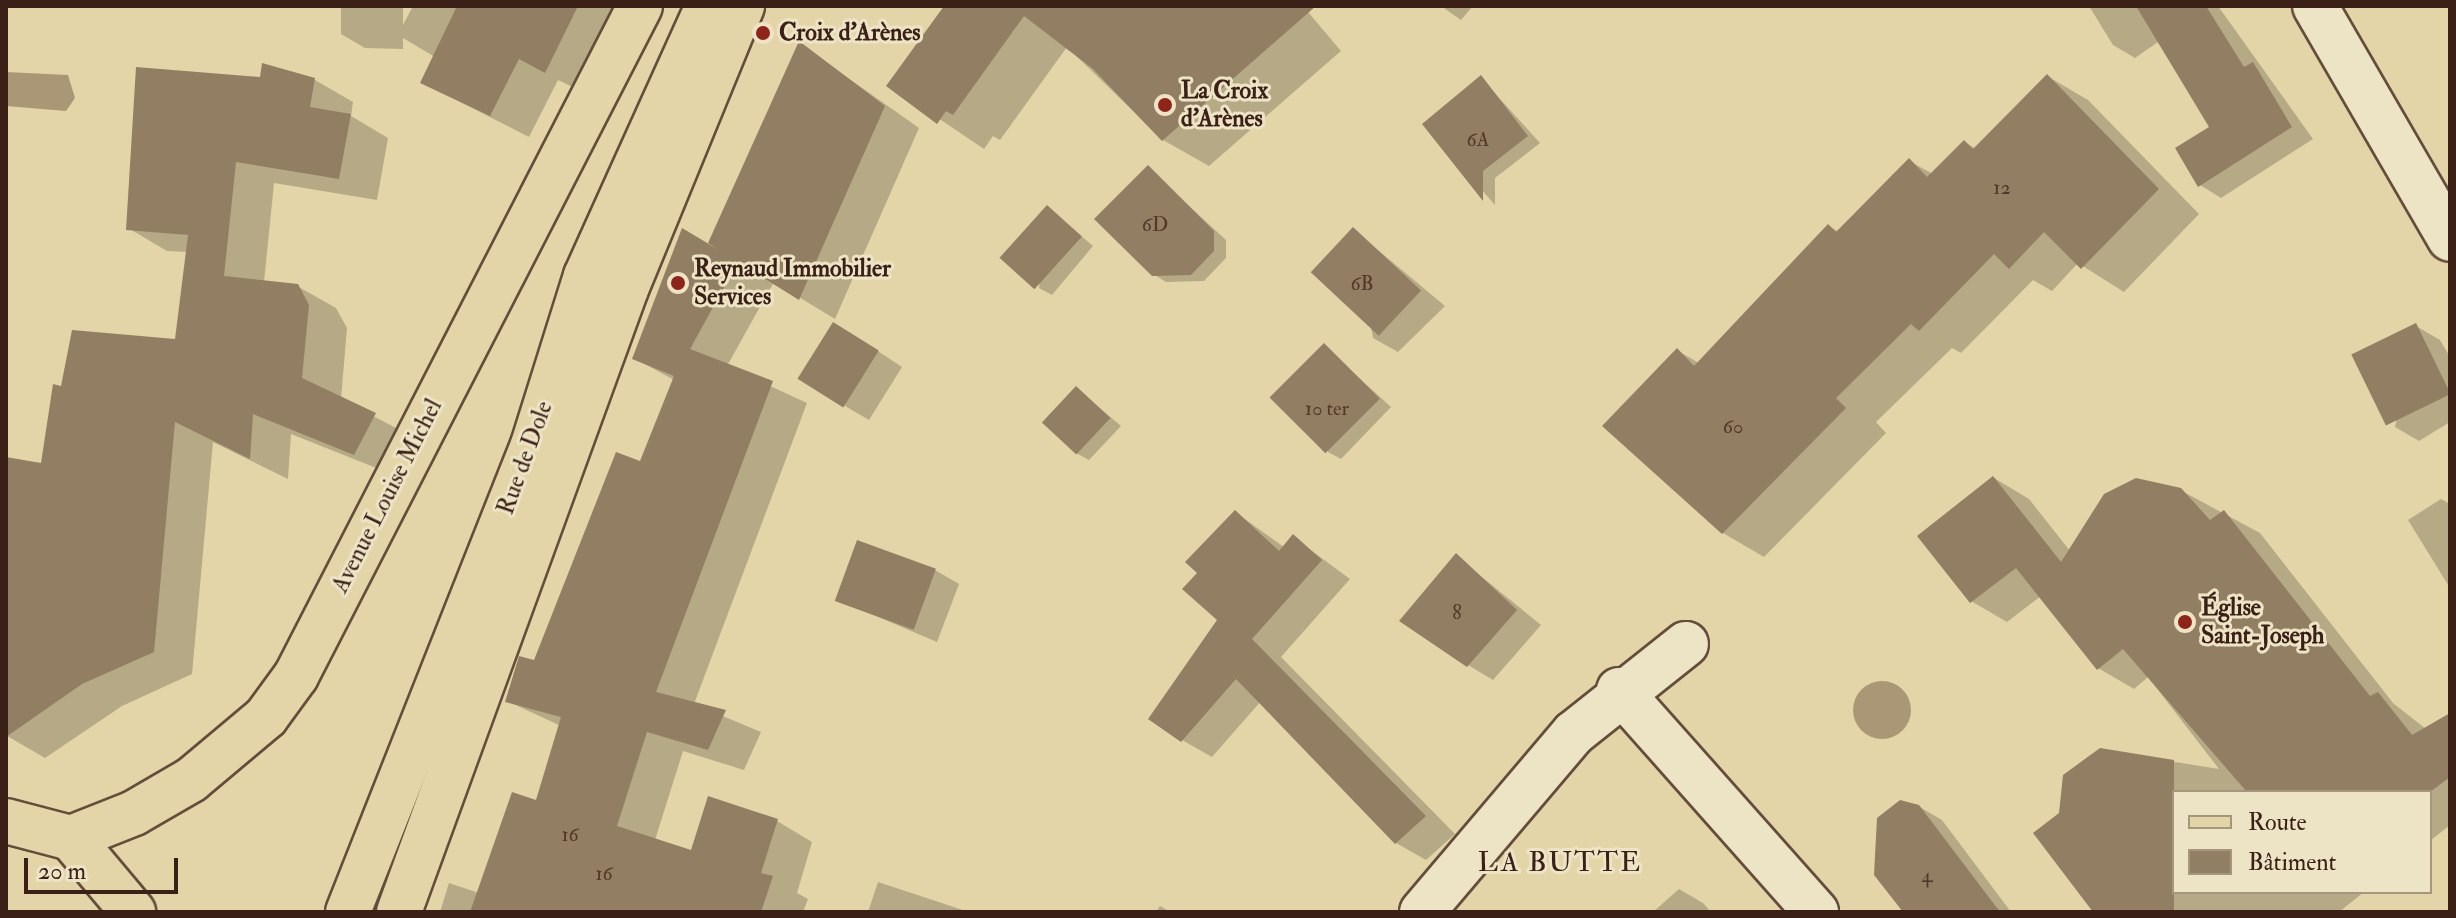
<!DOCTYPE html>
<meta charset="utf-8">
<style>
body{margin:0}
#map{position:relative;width:2456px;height:918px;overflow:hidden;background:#e3d5a7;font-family:"IM FELL Double Pica",serif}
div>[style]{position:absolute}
.water>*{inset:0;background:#aa9776}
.round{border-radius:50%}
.shadow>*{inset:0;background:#0003}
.building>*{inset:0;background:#927e62;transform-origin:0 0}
.roads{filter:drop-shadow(2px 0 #654d3b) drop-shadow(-2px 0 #654d3b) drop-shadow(0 2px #654d3b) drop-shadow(0 -2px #654d3b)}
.minor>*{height:44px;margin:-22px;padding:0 22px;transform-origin:22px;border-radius:22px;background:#ede4c6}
.major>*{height:44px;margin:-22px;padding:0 22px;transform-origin:22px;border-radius:22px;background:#e3d5a7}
.dots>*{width:22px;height:22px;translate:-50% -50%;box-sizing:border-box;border:4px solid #ede4c6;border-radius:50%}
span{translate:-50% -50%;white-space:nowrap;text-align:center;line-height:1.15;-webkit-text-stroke:6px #ede4c6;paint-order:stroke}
.number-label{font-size:20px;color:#51382a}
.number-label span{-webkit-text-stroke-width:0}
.poi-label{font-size:24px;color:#3b2017;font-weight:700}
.left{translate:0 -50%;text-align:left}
.street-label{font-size:24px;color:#3b2017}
.quarter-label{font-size:28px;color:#3b2017;letter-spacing:2px}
.frame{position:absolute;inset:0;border:8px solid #3b2017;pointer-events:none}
.legend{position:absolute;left:2172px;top:790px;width:260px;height:104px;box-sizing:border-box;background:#ede4c6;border:2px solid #a69680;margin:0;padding:10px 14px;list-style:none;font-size:24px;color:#3b2017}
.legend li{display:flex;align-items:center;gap:16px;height:40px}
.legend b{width:40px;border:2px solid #a69680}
.scale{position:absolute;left:24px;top:858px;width:154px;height:36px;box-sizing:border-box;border:4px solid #3b2017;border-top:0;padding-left:10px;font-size:24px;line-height:28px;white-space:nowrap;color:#3b2017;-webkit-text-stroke:6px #ede4c6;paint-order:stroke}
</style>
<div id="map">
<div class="water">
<i style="clip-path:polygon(6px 72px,68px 75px,75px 98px,66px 111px,6px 106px)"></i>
<i class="round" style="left:1853px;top:681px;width:58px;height:58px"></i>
</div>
<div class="shadow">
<i style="clip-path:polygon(341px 6px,403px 6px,403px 25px,413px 6px,628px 6px,585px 93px,558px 80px,529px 137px,423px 83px,435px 57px,403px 38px,403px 49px,365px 48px,341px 34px)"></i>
<i style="clip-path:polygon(946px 6px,1303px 6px,1341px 51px,1209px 166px,1163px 140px,1067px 47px,1000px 140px,993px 136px,984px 149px,889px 85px)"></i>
<i style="clip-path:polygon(1441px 6px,1473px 6px,1461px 20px)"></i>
<i style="clip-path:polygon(2089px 6px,2218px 6px,2313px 139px,2221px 198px,2200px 185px,2211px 127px,2158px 42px,2135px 58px,2113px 45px)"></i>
<i style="clip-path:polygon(800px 44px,919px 128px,835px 319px,774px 282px,727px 366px,807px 403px,694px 704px,761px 732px,744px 770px,683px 751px,655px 840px,692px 852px,777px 821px,812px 842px,797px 893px,808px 899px,803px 912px,440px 912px,449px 883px,479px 893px,537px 802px,561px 726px,507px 701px,536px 663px,641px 463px,674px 380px,634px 358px,724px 255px)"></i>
<i style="clip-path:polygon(264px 66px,315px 80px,353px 102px,351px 116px,388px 138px,377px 200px,274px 183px,264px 282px,297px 286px,336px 308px,347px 328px,341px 399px,413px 437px,394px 475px,291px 434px,288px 479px,213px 442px,192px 674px,122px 706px,45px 758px,7px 736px,6px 460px,42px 465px,176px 341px,188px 252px,167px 251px,128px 228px,262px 79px)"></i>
<i style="clip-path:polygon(2047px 76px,2088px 100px,2199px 214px,2124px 292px,2078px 263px,2052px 291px,2033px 280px,1961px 353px,1952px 348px,1876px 422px,1886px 433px,1764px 557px,1723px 533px,1678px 351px,1699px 363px,1829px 226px,1839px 232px,1909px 161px,1933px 174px,1965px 142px,1976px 149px)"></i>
<i style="clip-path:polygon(1481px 78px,1540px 143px,1495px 178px,1495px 205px,1424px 124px)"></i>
<i style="clip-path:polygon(1148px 168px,1226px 240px,1226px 258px,1204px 281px,1166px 282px,1153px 274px)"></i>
<i style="clip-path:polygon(1047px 207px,1093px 246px,1052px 295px,1039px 288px)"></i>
<i style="clip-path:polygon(1354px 230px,1445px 306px,1398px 352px,1373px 338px)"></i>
<i style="clip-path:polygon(2416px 326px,2440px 340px,2450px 357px,2450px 422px,2419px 441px,2395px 427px)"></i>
<i style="clip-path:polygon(858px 338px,902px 367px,869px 420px,845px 406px)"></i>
<i style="clip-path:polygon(1324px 346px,1391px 407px,1341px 459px,1328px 452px)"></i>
<i style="clip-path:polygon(1076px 388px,1121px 426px,1089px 460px,1076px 453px)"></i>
<i style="clip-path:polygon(1994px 478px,2029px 499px,2070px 551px,2180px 490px,2260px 533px,2393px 703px,2426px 729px,2450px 715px,2450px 825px,2430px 841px,2430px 792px,2174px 792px,2174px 892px,2364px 892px,2339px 912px,2096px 912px,2061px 814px,2100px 750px,2219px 769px,2148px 677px,2134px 689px,2098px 668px,2041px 596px,2007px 622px,1971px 601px)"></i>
<i style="clip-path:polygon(2441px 499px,2450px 504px,2450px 588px,2408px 520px)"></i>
<i style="clip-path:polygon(1235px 512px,1284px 547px,1293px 537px,1350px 579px,1281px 657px,1455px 834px,1426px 860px,1396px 843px,1261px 701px,1212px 757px,1182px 740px,1220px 620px,1200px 573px)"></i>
<i style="clip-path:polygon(1456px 556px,1541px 625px,1493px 680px,1468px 665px)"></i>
<i style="clip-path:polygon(935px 570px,959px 584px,937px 642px,838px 600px)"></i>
<i style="clip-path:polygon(1918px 806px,1942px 820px,2011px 912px,1909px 912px)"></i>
<i style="clip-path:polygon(878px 882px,969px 912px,868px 912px)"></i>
<i style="clip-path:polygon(1679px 889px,1703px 903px,1711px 912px,1653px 912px)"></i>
<i style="clip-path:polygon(1160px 906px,1170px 912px,1156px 912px)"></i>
</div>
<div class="building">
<i style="clip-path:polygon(457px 6px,578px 6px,545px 73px,519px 59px,490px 116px,420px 83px)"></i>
<i style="clip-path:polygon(944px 6px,1316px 6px,1162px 141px,1093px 69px,1024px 16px,953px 115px,946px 111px,937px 124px,886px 86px)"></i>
<i style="clip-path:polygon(2136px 6px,2206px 6px,2244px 67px,2253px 62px,2292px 127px,2198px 187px,2175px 148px,2209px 127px)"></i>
<i style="clip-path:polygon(799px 41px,885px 106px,799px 300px,738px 262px,690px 349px,773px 381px,656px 692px,726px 710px,708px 750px,647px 732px,617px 826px,691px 850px,708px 796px,778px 819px,761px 873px,773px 876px,761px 912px,470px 912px,512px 792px,536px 800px,561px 717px,505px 702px,519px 656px,534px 660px,616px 452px,640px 461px,674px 376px,632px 359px,682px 228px,719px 250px,708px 243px)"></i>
<i style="clip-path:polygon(262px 63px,315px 78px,310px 107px,351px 114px,339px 179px,236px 162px,224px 276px,298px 284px,309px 305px,302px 378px,376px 413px,354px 455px,253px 414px,250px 459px,175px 422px,154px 652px,82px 684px,6px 737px,6px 457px,41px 463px,53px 384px,61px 386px,72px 330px,175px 339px,188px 235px,126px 230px,136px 67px,260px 77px)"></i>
<i style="clip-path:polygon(2047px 74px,2159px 189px,2081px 269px,2044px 232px,2009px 269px,1994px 254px,1919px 331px,1911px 324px,1836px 398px,1846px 408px,1722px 534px,1602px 426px,1677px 348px,1694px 366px,1828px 224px,1836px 232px,1909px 158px,1927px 177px,1964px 140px,1973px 149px)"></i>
<i style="clip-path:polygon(1481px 75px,1528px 136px,1483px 171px,1483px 201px,1422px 124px)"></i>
<i style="clip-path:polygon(1148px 165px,1214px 231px,1214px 251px,1191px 275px,1152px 276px,1094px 219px)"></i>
<i style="left:1047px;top:205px;width:47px;height:71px;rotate:42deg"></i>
<i style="left:1353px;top:227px;width:93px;height:62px;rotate:43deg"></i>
<i style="left:833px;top:322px;width:54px;height:67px;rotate:32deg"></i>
<i style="left:2416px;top:323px;width:79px;height:72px;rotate:64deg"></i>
<i style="left:1324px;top:343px;width:79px;height:77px;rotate:45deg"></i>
<i style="left:1076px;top:386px;width:47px;height:50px;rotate:43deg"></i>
<i style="clip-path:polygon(1993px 476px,2061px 562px,2104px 494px,2136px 478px,2181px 488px,2210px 520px,2224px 510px,2370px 696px,2378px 692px,2412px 735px,2450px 713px,2450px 777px,2430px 792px,2247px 792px,2123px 649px,2097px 670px,2016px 568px,1970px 603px,1917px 536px)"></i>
<i style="clip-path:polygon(1235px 510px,1279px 551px,1293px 534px,1322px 560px,1252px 639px,1426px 816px,1395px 844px,1236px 679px,1181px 742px,1148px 719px,1217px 620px,1182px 589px,1197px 573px,1185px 562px)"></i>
<i style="left:857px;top:540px;width:84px;height:65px;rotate:20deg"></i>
<i style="clip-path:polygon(1456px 553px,1517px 610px,1467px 667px,1399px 621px)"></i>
<i style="clip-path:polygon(2100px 748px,2174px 760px,2174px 912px,2093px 912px,2033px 833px,2059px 813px,2063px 775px)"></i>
<i style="clip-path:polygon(1900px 800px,1919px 805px,2000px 912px,1903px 912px,1874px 875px,1877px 818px)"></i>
</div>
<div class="roads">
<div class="minor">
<i style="left:2315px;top:6px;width:269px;rotate:59.9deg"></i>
<i style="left:1619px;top:690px;width:297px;rotate:48.4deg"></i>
<i style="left:1422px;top:912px;width:235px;rotate:-49.7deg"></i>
<i style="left:1574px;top:733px;width:143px;rotate:-38.5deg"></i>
</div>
<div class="major">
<i style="left:6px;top:821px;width:67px;rotate:14.7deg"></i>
<i style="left:71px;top:838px;width:68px;rotate:-21.6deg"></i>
<i style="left:134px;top:813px;width:66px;rotate:-30.1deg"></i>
<i style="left:191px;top:780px;width:98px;rotate:-40deg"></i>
<i style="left:266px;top:717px;width:51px;rotate:-53.8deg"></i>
<i style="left:296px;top:676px;width:753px;rotate:-62.82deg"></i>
<i style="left:71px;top:838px;width:97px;rotate:50deg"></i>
<i style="left:348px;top:912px;width:502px;rotate:-68.39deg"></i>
<i style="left:533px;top:445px;width:177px;rotate:-72.6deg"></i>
<i style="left:586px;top:276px;width:296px;rotate:-65.7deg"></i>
<i style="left:399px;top:912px;width:663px;rotate:-69.98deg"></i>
<i style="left:626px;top:289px;width:306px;rotate:-67.7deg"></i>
</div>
</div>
<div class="dots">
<i style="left:763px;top:33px;background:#8f2418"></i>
<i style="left:1165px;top:105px;background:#8f2418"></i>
<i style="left:678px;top:283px;background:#8f2418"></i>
<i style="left:2185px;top:622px;background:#8f2418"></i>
</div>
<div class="number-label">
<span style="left:1478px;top:139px">6A</span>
<span style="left:2002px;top:187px">12</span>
<span style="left:1155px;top:224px">6D</span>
<span style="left:1362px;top:283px">6B</span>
<span style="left:1327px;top:408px">10 ter</span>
<span style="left:1733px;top:426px">60</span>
<span style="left:1457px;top:612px">8</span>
<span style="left:570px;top:834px">16</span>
<span style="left:604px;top:873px">16</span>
<span style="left:1927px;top:875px">4</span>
</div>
<div class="poi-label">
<span class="left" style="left:779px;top:33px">Croix d'Arènes</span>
<span class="left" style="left:1181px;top:105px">La Croix<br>d'Arènes</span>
<span class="left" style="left:694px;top:283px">Reynaud Immobilier<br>Services</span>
<span class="left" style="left:2201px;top:622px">Église<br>Saint-Joseph</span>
</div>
<div class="street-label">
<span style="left:525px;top:458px;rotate:-70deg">Rue de Dole</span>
<span style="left:387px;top:496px;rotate:-63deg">Avenue Louise Michel</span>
</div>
<div class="quarter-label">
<span style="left:1560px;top:863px">LA BUTTE</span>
</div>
<div class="frame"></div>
<ul class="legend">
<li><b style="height:10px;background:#e3d5a7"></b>Route</li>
<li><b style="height:22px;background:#927e62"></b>Bâtiment</li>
</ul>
<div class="scale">20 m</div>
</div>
